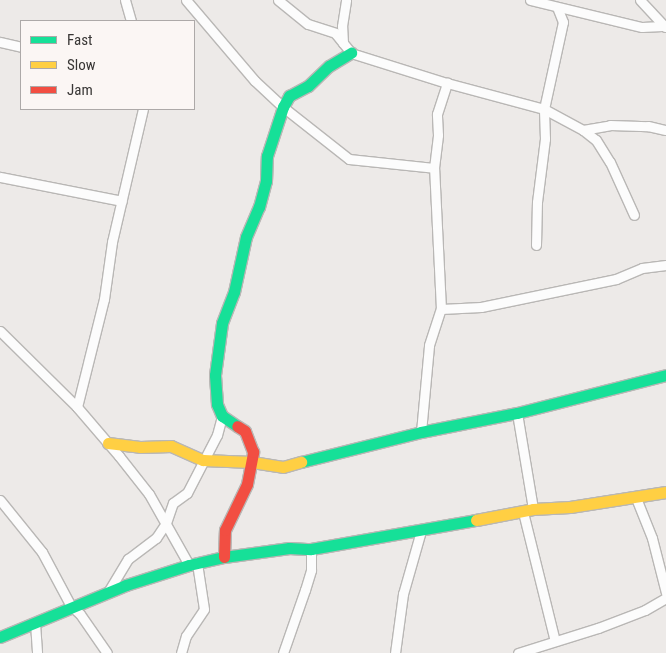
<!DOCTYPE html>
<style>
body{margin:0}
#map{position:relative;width:666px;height:653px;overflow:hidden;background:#edeae8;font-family:"Roboto Condensed",sans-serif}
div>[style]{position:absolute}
.roads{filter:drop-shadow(1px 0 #b9b7b5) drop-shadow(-1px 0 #b9b7b5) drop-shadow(0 1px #b9b7b5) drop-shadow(0 -1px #b9b7b5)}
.street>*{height:9px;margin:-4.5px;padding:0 4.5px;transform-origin:4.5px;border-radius:4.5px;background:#fcfcfc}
.fast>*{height:11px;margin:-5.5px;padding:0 5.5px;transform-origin:5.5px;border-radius:5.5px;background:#16e098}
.slow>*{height:11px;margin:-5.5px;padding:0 5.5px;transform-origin:5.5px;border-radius:5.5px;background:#ffcf43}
.jam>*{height:11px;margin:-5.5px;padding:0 5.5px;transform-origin:5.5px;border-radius:5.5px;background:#f24e42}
span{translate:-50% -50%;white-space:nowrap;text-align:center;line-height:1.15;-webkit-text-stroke:5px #fbf6f4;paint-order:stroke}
.legend{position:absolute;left:20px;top:20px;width:175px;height:90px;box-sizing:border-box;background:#fbf6f4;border:1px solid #ada9a8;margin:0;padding:6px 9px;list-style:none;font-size:15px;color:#383635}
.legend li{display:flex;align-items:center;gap:10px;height:25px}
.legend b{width:25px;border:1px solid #ada9a8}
</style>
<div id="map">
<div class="roads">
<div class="street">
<i style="left:125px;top:0;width:22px;rotate:74deg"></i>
<i style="left:186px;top:0;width:106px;rotate:49.6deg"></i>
<i style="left:255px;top:81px;width:38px;rotate:43deg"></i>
<i style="left:283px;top:107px;width:84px;rotate:38.2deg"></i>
<i style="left:349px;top:159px;width:85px;rotate:6deg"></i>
<i style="left:278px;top:0;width:38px;rotate:39deg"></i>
<i style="left:308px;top:24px;width:28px;rotate:18deg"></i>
<i style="left:335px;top:33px;width:26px;rotate:51deg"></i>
<i style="left:351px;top:53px;width:101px;rotate:17.4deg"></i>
<i style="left:447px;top:83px;width:100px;rotate:15deg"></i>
<i style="left:544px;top:109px;width:44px;rotate:28.3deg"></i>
<i style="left:583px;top:130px;width:27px;rotate:-10deg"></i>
<i style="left:610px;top:125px;width:38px;rotate:2deg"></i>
<i style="left:648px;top:126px;width:18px;rotate:13deg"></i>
<i style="left:530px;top:0;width:115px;rotate:13.6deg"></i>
<i style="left:642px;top:27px;width:20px;rotate:-3deg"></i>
<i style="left:640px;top:0;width:37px;rotate:47deg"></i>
<i style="left:0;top:42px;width:22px;rotate:13deg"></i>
<i style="left:343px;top:43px;width:17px;rotate:-93deg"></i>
<i style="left:342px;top:26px;width:26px;rotate:-81deg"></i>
<i style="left:583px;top:130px;width:16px;rotate:38deg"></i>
<i style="left:596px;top:140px;width:26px;rotate:58deg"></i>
<i style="left:610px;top:162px;width:58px;rotate:65.6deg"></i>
<i style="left:0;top:177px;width:124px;rotate:11.1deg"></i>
<i style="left:536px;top:245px;width:43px;rotate:-88.7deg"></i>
<i style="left:537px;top:202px;width:64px;rotate:-82.8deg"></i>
<i style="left:545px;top:139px;width:30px;rotate:-92deg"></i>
<i style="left:544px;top:109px;width:89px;rotate:-77.7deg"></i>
<i style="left:563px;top:22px;width:16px;rotate:-112deg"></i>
<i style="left:441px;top:309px;width:40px;rotate:-2.9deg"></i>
<i style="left:481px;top:307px;width:138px;rotate:-11.7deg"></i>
<i style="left:616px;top:279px;width:28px;rotate:-23deg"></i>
<i style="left:642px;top:268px;width:24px;rotate:-7deg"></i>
<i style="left:0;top:331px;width:108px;rotate:44.6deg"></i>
<i style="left:77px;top:407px;width:65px;rotate:49.4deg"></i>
<i style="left:119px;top:456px;width:48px;rotate:51.7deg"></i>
<i style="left:149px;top:494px;width:81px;rotate:60.6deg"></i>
<i style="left:77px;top:407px;width:111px;rotate:-76deg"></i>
<i style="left:104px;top:299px;width:58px;rotate:-82deg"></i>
<i style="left:112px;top:242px;width:137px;rotate:-76.9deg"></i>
<i style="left:517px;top:413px;width:97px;rotate:80.5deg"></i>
<i style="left:421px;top:432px;width:87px;rotate:-84.7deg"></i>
<i style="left:429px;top:345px;width:38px;rotate:-72deg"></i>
<i style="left:441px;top:309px;width:141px;rotate:-92.8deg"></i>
<i style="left:434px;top:168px;width:33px;rotate:-83deg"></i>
<i style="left:438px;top:135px;width:21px;rotate:-93deg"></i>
<i style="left:437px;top:114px;width:33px;rotate:-72deg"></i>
<i style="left:636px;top:498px;width:43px;rotate:68.2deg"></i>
<i style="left:652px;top:538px;width:57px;rotate:75.7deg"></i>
<i style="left:0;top:500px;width:67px;rotate:51.1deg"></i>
<i style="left:42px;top:552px;width:61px;rotate:61.8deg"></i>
<i style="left:71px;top:606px;width:12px;rotate:42deg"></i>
<i style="left:80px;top:614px;width:47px;rotate:55.3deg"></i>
<i style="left:523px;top:512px;width:133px;rotate:76.1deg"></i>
<i style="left:108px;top:592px;width:39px;rotate:-59deg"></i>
<i style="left:128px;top:559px;width:35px;rotate:-37deg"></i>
<i style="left:156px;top:538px;width:18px;rotate:-56deg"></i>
<i style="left:166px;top:523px;width:21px;rotate:-71deg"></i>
<i style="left:173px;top:503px;width:17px;rotate:-36deg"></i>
<i style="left:187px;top:493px;width:65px;rotate:-62.7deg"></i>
<i style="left:217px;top:435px;width:20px;rotate:-75deg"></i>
<i style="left:35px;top:623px;width:30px;rotate:86deg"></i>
<i style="left:181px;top:653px;width:18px;rotate:-74deg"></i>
<i style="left:186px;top:636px;width:32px;rotate:-56deg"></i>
<i style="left:204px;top:609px;width:47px;rotate:-98.7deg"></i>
<i style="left:283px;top:653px;width:67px;rotate:-70.8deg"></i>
<i style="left:305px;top:590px;width:21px;rotate:-73deg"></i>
<i style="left:311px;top:570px;width:21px;rotate:-90deg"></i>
<i style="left:395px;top:653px;width:60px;rotate:-82.3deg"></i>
<i style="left:403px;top:594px;width:66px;rotate:-74.1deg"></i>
<i style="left:518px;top:653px;width:84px;rotate:-17.4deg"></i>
<i style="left:598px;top:628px;width:50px;rotate:-21deg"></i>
<i style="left:645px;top:610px;width:24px;rotate:-30deg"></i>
</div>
<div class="fast">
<i style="left:237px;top:426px;width:18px;rotate:-146deg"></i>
<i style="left:222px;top:416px;width:13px;rotate:-113deg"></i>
<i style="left:217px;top:404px;width:29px;rotate:-94deg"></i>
<i style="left:215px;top:375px;width:52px;rotate:-82.3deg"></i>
<i style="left:222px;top:323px;width:33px;rotate:-69deg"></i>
<i style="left:234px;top:292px;width:56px;rotate:-77.7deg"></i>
<i style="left:246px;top:237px;width:33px;rotate:-67deg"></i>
<i style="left:259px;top:207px;width:27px;rotate:-75deg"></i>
<i style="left:266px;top:181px;width:25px;rotate:-88deg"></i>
<i style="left:267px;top:156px;width:52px;rotate:-71.9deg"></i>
<i style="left:283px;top:107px;width:13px;rotate:-61deg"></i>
<i style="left:289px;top:96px;width:21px;rotate:-28deg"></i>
<i style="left:308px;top:86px;width:29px;rotate:-44deg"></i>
<i style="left:329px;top:66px;width:26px;rotate:-31deg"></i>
<i style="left:301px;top:462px;width:124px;rotate:-14deg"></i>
<i style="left:421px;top:432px;width:98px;rotate:-11.2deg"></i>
<i style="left:517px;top:413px;width:154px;rotate:-14.3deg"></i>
<i style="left:0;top:637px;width:136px;rotate:-22.4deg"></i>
<i style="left:126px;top:585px;width:66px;rotate:-17.6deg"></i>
<i style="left:189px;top:565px;width:36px;rotate:-13deg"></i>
<i style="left:224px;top:557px;width:66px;rotate:-7.9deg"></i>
<i style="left:289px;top:548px;width:22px;rotate:3deg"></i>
<i style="left:311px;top:549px;width:168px;rotate:-10deg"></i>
</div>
<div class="slow">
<i style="left:108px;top:443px;width:32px;rotate:7deg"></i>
<i style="left:140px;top:447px;width:31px;rotate:-2deg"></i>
<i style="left:171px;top:446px;width:35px;rotate:24deg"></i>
<i style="left:203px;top:460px;width:49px;rotate:2.3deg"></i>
<i style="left:252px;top:462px;width:31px;rotate:9deg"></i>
<i style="left:283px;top:467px;width:19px;rotate:-16deg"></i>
<i style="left:476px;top:520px;width:58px;rotate:-10.9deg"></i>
<i style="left:533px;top:509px;width:37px;rotate:-3deg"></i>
<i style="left:570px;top:507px;width:97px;rotate:-8.9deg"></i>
</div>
<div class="jam">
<i style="left:224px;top:557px;width:27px;rotate:-88deg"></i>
<i style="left:225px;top:530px;width:51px;rotate:-64.4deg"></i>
<i style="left:247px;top:484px;width:33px;rotate:-79deg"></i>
<i style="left:253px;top:452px;width:22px;rotate:-111deg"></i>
<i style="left:245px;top:431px;width:9px;rotate:-148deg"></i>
</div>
</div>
<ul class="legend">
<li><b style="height:6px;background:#16e098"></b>Fast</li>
<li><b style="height:6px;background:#ffcf43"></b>Slow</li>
<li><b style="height:6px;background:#f24e42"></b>Jam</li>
</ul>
</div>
